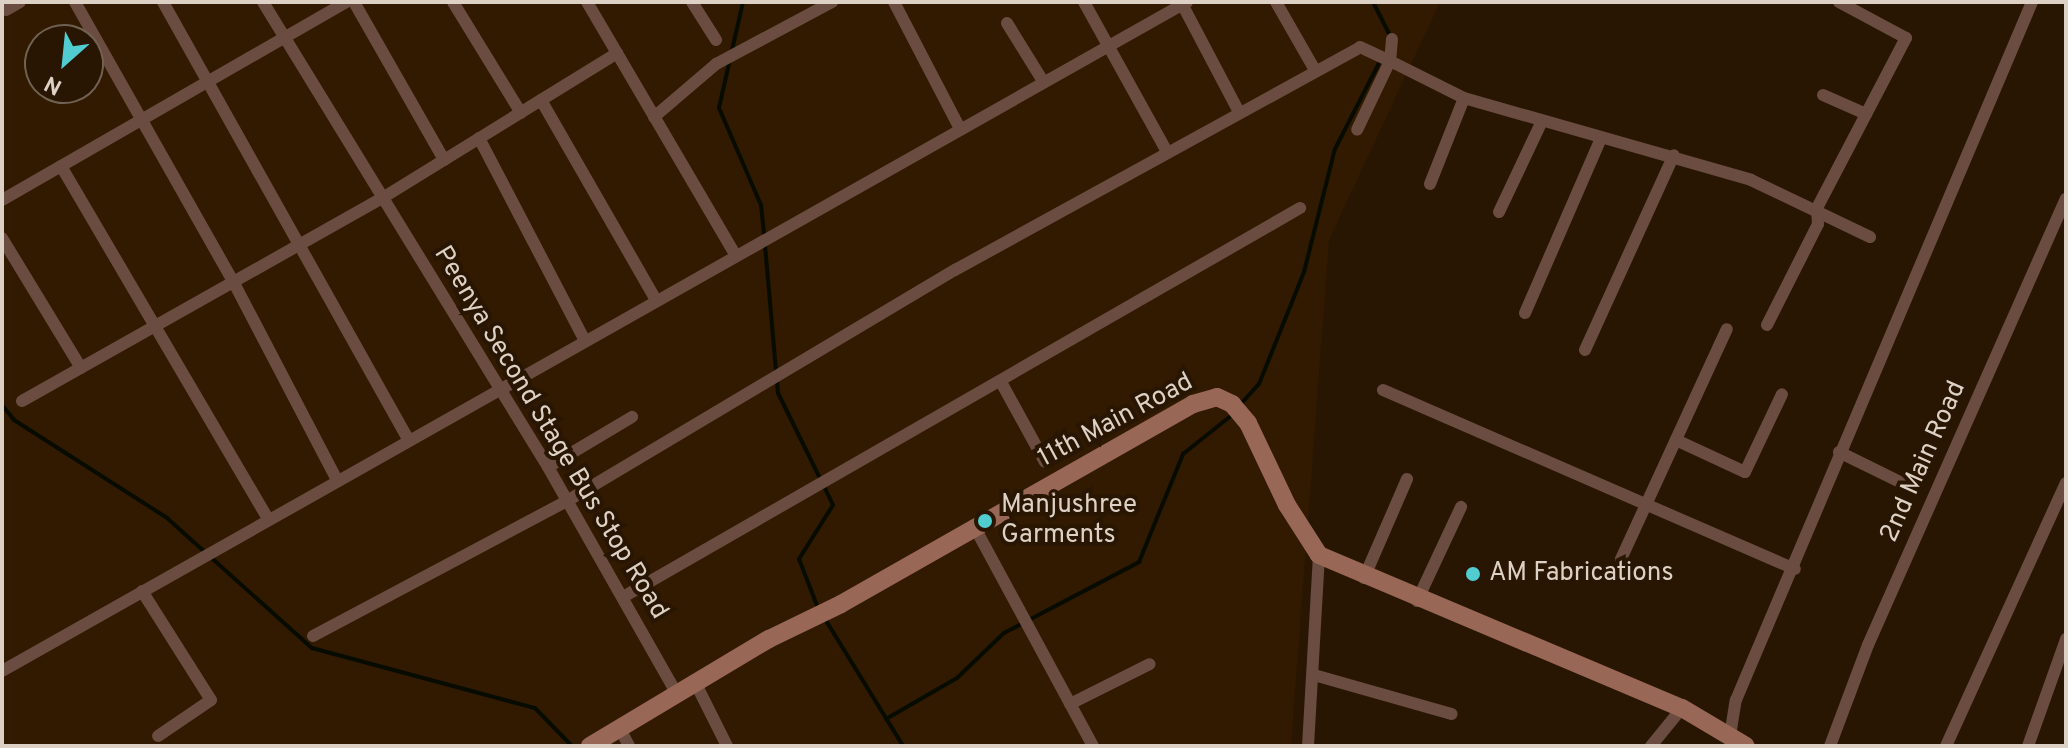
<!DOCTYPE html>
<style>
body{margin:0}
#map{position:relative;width:2068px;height:748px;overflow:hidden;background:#281603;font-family:Overpass,sans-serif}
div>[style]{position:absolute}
.built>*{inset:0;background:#311a00}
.stream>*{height:4px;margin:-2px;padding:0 2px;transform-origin:2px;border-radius:2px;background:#080c00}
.street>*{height:12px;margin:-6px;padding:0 6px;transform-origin:6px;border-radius:6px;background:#6b4c41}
.secondary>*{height:18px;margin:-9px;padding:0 9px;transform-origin:9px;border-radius:9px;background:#996756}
.dots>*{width:22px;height:22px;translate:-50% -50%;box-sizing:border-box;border:4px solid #281603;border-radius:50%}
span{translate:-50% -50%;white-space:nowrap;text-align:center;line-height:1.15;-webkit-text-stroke:8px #281603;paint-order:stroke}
.street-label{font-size:26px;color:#ddd1c5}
.poi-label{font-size:26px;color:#ddd1c5}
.left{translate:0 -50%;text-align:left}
.frame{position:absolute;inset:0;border:4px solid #ddd1c5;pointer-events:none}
.north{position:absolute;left:24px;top:24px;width:80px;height:80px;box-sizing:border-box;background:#281603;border:2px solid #706151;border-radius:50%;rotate:207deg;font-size:22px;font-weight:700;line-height:32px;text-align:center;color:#ddd1c5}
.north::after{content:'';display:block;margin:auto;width:28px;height:36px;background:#51ccd1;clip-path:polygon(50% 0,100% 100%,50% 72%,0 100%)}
</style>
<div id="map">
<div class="built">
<i style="clip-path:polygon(evenodd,2px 2px,1440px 2px,1329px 240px,1291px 746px,2px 746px,2px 2px,40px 40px,88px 40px,88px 88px,40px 88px,40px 40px)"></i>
</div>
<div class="stream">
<i style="left:1373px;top:2px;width:37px;rotate:63deg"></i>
<i style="left:732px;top:50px;width:49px;rotate:-77.1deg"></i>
<i style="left:730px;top:59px;width:50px;rotate:102.7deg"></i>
<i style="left:719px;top:108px;width:106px;rotate:66.6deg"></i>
<i style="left:761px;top:205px;width:31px;rotate:84deg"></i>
<i style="left:765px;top:245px;width:126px;rotate:85deg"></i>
<i style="left:777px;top:380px;width:13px;rotate:86deg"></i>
<i style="left:778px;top:393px;width:125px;rotate:63.8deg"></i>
<i style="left:833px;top:505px;width:64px;rotate:122.2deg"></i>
<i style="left:799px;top:559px;width:53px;rotate:68.8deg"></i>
<i style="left:2px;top:405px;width:19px;rotate:51deg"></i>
<i style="left:14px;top:420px;width:182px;rotate:32.6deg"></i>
<i style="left:167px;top:518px;width:195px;rotate:41.9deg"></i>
<i style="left:312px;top:648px;width:231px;rotate:15.1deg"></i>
<i style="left:535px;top:708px;width:53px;rotate:45.8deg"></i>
<i style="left:1240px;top:405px;width:28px;rotate:-48deg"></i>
<i style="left:1259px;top:384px;width:121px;rotate:-68.1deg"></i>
<i style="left:1304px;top:272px;width:127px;rotate:-75.9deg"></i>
<i style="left:1335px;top:149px;width:99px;rotate:-62.9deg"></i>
<i style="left:825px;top:619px;width:149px;rotate:58.4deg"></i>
<i style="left:886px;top:719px;width:82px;rotate:-30deg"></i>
<i style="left:957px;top:678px;width:65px;rotate:-43.8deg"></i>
<i style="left:1004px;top:633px;width:153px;rotate:-27.7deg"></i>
<i style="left:1139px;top:562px;width:117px;rotate:-67.8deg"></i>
<i style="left:1183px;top:454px;width:63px;rotate:-38.5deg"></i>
</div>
<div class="street">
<i style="left:75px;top:2px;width:323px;rotate:60.5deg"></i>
<i style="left:234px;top:283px;width:222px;rotate:62.4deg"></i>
<i style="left:163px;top:2px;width:501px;rotate:60.72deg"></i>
<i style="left:263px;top:2px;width:545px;rotate:58.5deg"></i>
<i style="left:548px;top:467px;width:259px;rotate:60.4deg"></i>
<i style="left:354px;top:2px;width:182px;rotate:60.3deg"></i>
<i style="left:453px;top:2px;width:130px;rotate:58.5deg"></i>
<i style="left:587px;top:2px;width:291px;rotate:59.6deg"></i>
<i style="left:692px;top:2px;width:45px;rotate:57.7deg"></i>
<i style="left:894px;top:2px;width:141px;rotate:62.5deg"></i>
<i style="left:1084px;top:2px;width:171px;rotate:61deg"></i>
<i style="left:1181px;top:2px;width:124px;rotate:62.2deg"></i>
<i style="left:1276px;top:2px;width:78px;rotate:60.2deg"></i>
<i style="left:6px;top:10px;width:16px;rotate:-30deg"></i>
<i style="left:1007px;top:23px;width:68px;rotate:58.2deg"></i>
<i style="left:1392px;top:39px;width:22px;rotate:95deg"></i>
<i style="left:1390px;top:61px;width:83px;rotate:26.6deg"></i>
<i style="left:1464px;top:98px;width:298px;rotate:15.9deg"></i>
<i style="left:1751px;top:180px;width:132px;rotate:25.6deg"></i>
<i style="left:1823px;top:95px;width:47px;rotate:23.8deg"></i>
<i style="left:541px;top:100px;width:228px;rotate:60.1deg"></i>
<i style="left:654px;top:117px;width:82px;rotate:-40.5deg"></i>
<i style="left:716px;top:64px;width:132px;rotate:-28.1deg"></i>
<i style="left:479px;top:138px;width:227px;rotate:62.4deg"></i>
<i style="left:61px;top:166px;width:409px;rotate:59.6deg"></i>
<i style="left:1430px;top:184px;width:92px;rotate:-68.4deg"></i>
<i style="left:2px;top:200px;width:397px;rotate:-29.9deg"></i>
<i style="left:1499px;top:212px;width:98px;rotate:-64.7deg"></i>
<i style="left:2px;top:238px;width:152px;rotate:58.7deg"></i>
<i style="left:1525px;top:313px;width:191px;rotate:-66.5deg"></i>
<i style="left:1767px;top:325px;width:113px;rotate:-63.2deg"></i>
<i style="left:1818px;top:224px;width:16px;rotate:-94deg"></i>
<i style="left:1817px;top:208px;width:192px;rotate:-62.4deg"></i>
<i style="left:1906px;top:38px;width:76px;rotate:-151.8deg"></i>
<i style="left:1585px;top:350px;width:214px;rotate:-65.5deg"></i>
<i style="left:1001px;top:382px;width:91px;rotate:61.2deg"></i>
<i style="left:1383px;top:390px;width:449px;rotate:23.5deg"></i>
<i style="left:22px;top:401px;width:416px;rotate:-29.4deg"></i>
<i style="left:384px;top:197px;width:274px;rotate:-31.7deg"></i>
<i style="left:1676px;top:440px;width:76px;rotate:24.9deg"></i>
<i style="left:1745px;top:472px;width:86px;rotate:-64.6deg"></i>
<i style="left:1839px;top:452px;width:70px;rotate:26.2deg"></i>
<i style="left:548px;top:467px;width:98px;rotate:-30.8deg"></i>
<i style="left:974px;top:526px;width:250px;rotate:61.6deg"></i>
<i style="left:1621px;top:559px;width:253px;rotate:-65.3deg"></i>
<i style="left:1364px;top:578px;width:108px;rotate:-66.5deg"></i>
<i style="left:142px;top:591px;width:129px;rotate:57.7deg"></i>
<i style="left:211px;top:700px;width:64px;rotate:145.8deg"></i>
<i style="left:623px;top:597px;width:781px;rotate:-29.88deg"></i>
<i style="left:1417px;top:601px;width:104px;rotate:-64.9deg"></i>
<i style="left:313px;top:636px;width:288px;rotate:-28deg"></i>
<i style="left:567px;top:501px;width:452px;rotate:-30.8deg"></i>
<i style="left:955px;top:270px;width:462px;rotate:-28.8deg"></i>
<i style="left:1360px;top:47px;width:33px;rotate:25deg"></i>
<i style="left:1390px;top:61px;width:76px;rotate:115.6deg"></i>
<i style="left:2px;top:671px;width:1361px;rotate:-29.45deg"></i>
<i style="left:1314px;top:675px;width:143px;rotate:15.8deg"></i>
<i style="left:695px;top:682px;width:72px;rotate:63.4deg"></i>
<i style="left:1070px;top:704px;width:89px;rotate:-26.6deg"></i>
<i style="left:619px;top:727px;width:21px;rotate:62deg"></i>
<i style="left:1730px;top:736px;width:36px;rotate:-81deg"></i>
<i style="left:1736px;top:700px;width:758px;rotate:-67.02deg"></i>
<i style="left:1308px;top:746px;width:191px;rotate:-86.7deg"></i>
<i style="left:1651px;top:746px;width:49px;rotate:-50.8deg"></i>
<i style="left:1830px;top:746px;width:108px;rotate:-69.4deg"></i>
<i style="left:1868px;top:645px;width:488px;rotate:-66.1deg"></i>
<i style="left:1946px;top:746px;width:289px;rotate:-65.5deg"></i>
<i style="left:2028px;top:746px;width:114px;rotate:-70.4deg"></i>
</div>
<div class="secondary">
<i style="left:590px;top:746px;width:209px;rotate:-30.9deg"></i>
<i style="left:769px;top:639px;width:80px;rotate:-25.9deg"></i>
<i style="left:841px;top:604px;width:405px;rotate:-29.6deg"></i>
<i style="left:1193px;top:404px;width:25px;rotate:-16deg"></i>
<i style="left:1217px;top:397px;width:17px;rotate:25deg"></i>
<i style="left:1232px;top:404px;width:25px;rotate:50deg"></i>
<i style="left:1248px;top:423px;width:91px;rotate:64.6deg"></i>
<i style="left:1287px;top:505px;width:59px;rotate:57.4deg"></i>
<i style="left:1319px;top:555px;width:394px;rotate:22.9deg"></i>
<i style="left:1682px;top:708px;width:74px;rotate:30.7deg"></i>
</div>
<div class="dots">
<i style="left:985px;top:521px;background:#51ccd1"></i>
<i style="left:1473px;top:574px;background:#51ccd1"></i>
</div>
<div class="street-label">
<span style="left:1116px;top:421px;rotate:-28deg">11th Main Road</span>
<span style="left:550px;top:433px;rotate:59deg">Peenya Second Stage Bus Stop Road</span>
<span style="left:1924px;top:462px;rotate:-66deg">2nd Main Road</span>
</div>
<div class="poi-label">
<span class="left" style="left:1001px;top:521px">Manjushree<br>Garments</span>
<span class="left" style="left:1489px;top:574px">AM Fabrications</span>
</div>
<div class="frame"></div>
<div class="north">N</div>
</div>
